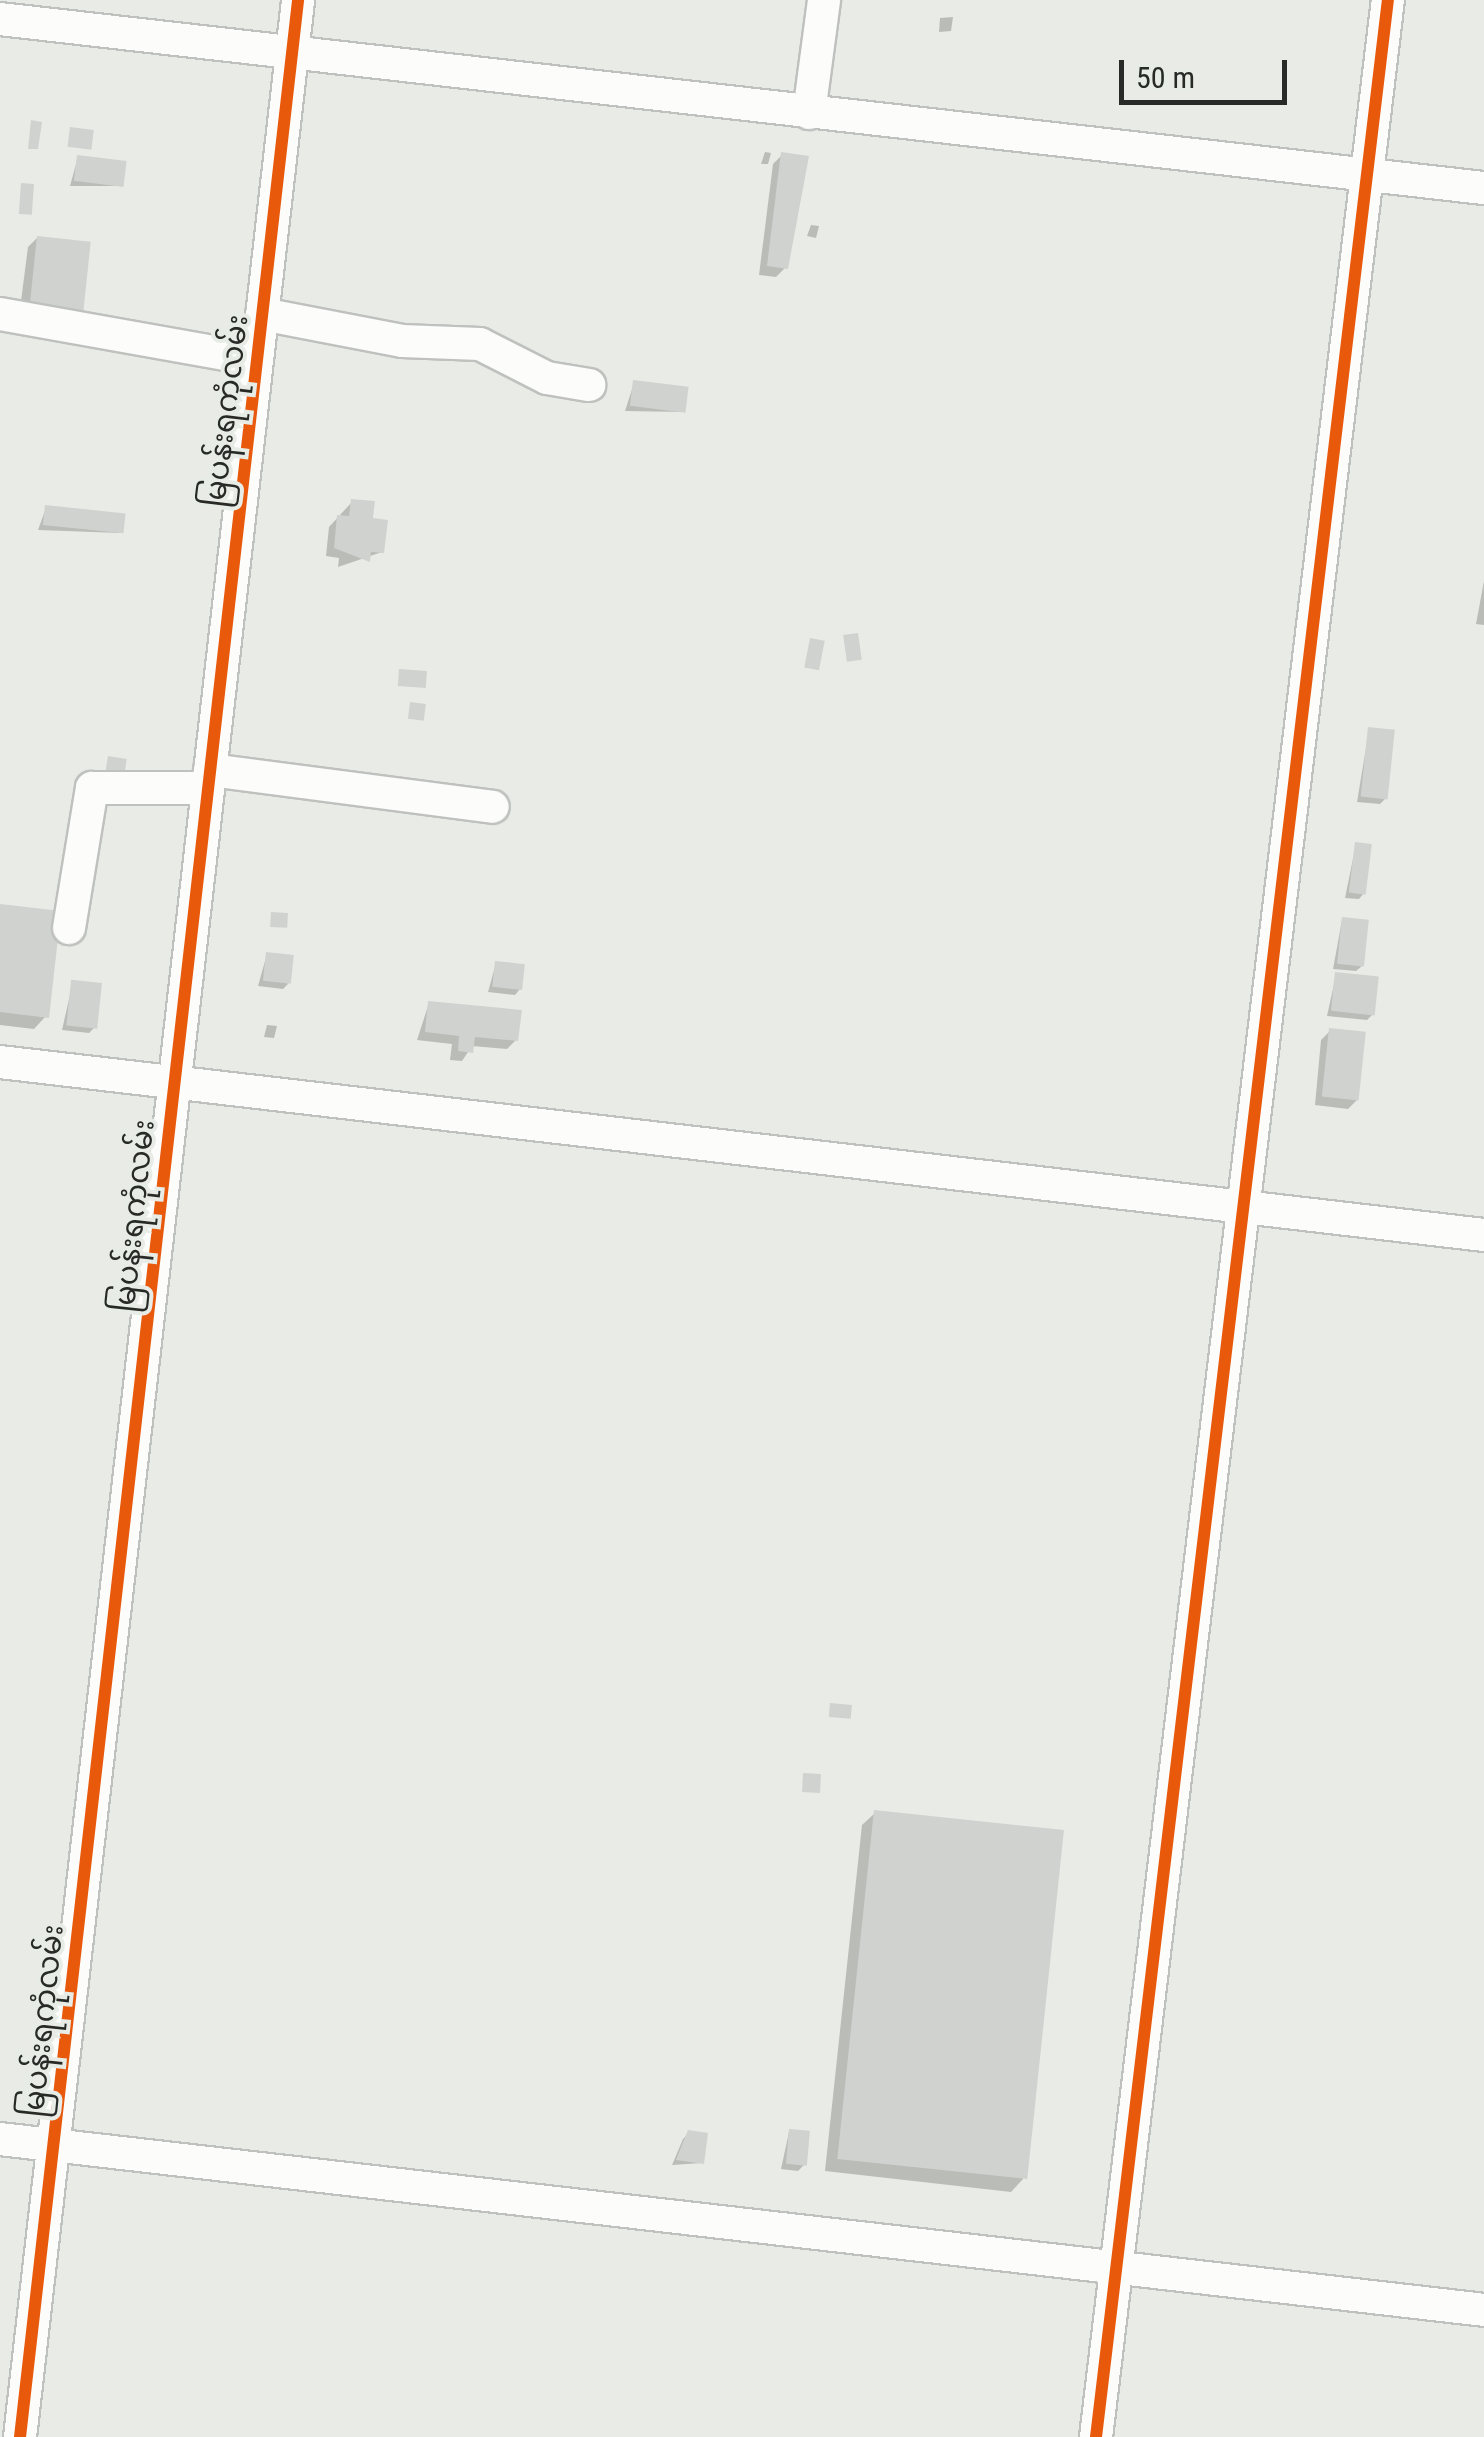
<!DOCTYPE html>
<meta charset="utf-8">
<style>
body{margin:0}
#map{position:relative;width:1484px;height:2437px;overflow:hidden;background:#e9ebe7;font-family:"Roboto Condensed","Noto Sans Myanmar",sans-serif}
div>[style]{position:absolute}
.shadow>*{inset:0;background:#0003}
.building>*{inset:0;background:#d0d2cf;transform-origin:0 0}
.roads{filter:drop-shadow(2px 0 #bfc1be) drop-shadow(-2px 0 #bfc1be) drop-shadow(0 2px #bfc1be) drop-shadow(0 -2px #bfc1be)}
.minor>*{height:32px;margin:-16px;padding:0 16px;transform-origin:16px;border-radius:16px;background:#fcfcfb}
.cycleway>*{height:12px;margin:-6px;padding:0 6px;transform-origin:6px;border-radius:6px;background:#e8590c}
span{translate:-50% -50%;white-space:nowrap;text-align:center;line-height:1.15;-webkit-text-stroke:8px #e8ece6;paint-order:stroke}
.street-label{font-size:30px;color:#282a27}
.scale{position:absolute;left:1119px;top:60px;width:168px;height:45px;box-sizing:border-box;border:5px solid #282a27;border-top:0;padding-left:12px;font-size:30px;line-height:35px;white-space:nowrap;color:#282a27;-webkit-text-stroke:8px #e8ece6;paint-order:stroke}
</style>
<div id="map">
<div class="shadow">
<i style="clip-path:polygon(953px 17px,951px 31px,939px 32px,940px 18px)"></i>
<i style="clip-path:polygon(765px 152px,771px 153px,768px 164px,761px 164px)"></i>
<i style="clip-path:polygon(782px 155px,785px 268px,776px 277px,759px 275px,773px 164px)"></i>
<i style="clip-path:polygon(78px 157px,122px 186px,70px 186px)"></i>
<i style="clip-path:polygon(811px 225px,819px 226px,816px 238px,807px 236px)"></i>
<i style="clip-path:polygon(37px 238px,88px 245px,17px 332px,28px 247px)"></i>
<i style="clip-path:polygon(634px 383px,684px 412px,625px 411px)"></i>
<i style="clip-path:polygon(352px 502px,382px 552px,338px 567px,339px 558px,326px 556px,329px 527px)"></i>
<i style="clip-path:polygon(46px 508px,121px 533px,38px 530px)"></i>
<i style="clip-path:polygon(1484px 581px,1484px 625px,1476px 624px)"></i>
<i style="clip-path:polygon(1369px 730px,1386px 798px,1380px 804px,1357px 802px)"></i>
<i style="clip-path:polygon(1356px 844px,1364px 893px,1359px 899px,1345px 898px)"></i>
<i style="clip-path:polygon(0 906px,46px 1016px,34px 1029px,0 1025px)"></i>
<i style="clip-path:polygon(1342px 920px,1362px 966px,1356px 971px,1333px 969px)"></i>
<i style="clip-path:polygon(267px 954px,288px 984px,283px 989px,258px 986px)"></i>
<i style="clip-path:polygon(496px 963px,520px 989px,515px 995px,488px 992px)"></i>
<i style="clip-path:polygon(1336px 975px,1373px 1014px,1367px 1020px,1327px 1016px)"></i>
<i style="clip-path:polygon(72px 986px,94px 1028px,89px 1033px,62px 1030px)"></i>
<i style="clip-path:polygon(429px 1003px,516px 1040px,507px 1049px,472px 1046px,462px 1061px,450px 1060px,452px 1044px,417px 1040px)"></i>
<i style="clip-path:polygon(267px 1025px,277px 1026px,274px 1038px,264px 1037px)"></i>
<i style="clip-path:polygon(1330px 1031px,1357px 1100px,1348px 1109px,1315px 1105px,1321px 1040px)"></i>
<i style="clip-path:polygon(875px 1813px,1023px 2179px,1011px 2192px,825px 2171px,862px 1825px)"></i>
<i style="clip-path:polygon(789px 2132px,804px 2165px,798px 2171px,781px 2169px)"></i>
<i style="clip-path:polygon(689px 2133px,702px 2163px,672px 2165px,683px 2139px)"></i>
</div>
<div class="building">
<i style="clip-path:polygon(31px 120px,42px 122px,38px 149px,28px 149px)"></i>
<i style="left:70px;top:127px;width:24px;height:20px;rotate:7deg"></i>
<i style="clip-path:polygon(781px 152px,809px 156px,788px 269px,767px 266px)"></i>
<i style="left:77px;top:155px;width:50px;height:26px;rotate:7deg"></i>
<i style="left:21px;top:183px;width:13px;height:31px;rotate:4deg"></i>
<i style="left:37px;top:236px;width:54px;height:89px;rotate:6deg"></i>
<i style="left:633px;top:380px;width:56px;height:26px;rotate:7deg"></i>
<i style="clip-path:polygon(351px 499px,375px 501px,373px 518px,388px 520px,384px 553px,371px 552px,370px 562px,334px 548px,337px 515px,349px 516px)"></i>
<i style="left:45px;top:505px;width:81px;height:20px;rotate:6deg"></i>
<i style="left:858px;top:633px;width:27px;height:15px;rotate:82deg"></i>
<i style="left:810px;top:638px;width:15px;height:30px;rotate:11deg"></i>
<i style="left:399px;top:669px;width:28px;height:17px;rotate:4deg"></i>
<i style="left:410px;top:702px;width:16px;height:17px;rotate:7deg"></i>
<i style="left:1368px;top:727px;width:27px;height:70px;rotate:6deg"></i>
<i style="left:108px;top:756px;width:19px;height:20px;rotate:9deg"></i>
<i style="left:1355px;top:842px;width:17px;height:51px;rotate:7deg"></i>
<i style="clip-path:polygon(0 904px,61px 911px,49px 1018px,0 1012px)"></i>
<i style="left:271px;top:912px;width:17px;height:15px;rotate:3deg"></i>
<i style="left:1342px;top:917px;width:27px;height:47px;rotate:6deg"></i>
<i style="left:266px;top:952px;width:28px;height:29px;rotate:6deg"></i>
<i style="left:495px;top:961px;width:30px;height:26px;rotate:6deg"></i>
<i style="left:1335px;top:972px;width:44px;height:39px;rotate:6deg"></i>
<i style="left:102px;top:983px;width:46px;height:31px;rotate:96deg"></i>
<i style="clip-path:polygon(428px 1001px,522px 1010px,518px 1041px,475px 1037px,473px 1053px,458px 1051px,459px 1036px,425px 1032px)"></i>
<i style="left:1329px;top:1028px;width:37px;height:69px;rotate:6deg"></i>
<i style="left:830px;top:1703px;width:22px;height:14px;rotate:5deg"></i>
<i style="left:803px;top:1773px;width:18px;height:19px;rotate:3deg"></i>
<i style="left:874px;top:1810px;width:191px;height:351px;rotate:6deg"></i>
<i style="left:789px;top:2129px;width:21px;height:35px;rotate:5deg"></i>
<i style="clip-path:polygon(688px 2130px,708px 2133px,704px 2164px,676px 2160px)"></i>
</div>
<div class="roads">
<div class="minor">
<i style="left:0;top:19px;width:1494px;rotate:6.5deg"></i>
<i style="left:809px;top:113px;width:114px;rotate:-82.4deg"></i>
<i style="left:0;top:314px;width:261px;rotate:10.1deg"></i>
<i style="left:262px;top:314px;width:143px;rotate:10.9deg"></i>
<i style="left:402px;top:341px;width:78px;rotate:2.2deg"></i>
<i style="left:480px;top:344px;width:75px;rotate:26.9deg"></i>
<i style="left:547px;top:378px;width:43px;rotate:9.5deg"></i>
<i style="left:210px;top:770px;width:285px;rotate:7.4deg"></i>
<i style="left:69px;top:928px;width:142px;rotate:-80.7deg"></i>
<i style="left:92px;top:788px;width:116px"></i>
<i style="left:0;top:1062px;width:1494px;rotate:6.65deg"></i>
<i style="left:0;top:2139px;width:1494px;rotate:6.57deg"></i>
<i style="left:20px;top:2437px;width:2453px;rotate:-83.49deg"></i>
<i style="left:1096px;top:2437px;width:2454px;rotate:-83.17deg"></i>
</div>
</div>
<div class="cycleway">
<i style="left:20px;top:2437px;width:2453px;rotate:-83.49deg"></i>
<i style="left:1096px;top:2437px;width:2454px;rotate:-83.17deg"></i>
</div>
<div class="street-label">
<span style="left:226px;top:411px;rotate:-83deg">မြပန်းရကုံလမ်း</span>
<span style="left:134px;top:1216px;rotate:-84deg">မြပန်းရကုံလမ်း</span>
<span style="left:43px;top:2021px;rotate:-84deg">မြပန်းရကုံလမ်း</span>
</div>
<div class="scale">50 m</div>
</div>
